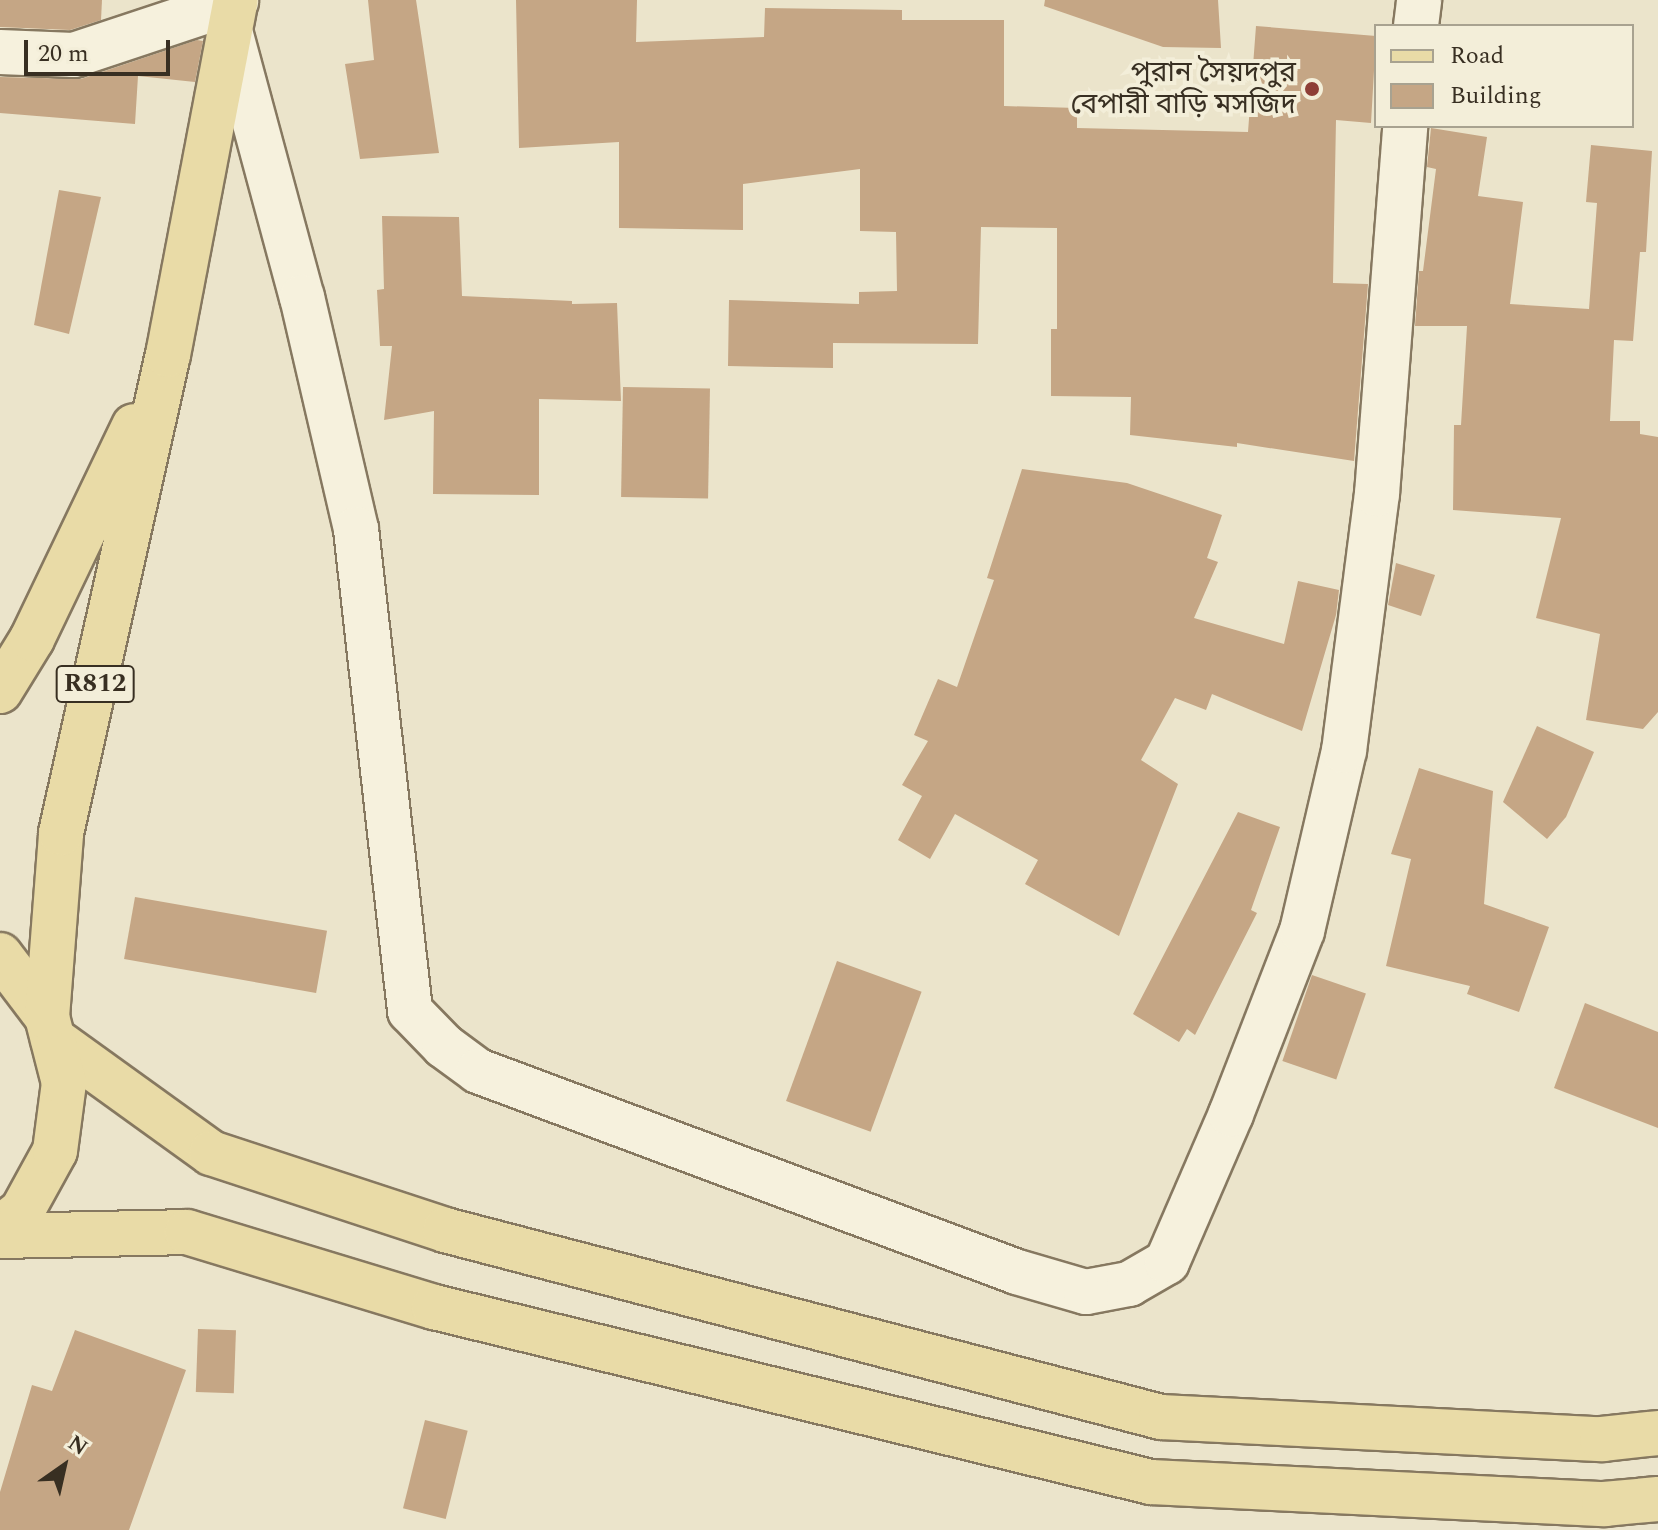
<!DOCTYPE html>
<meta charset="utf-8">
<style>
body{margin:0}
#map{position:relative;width:1658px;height:1530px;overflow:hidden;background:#ebe4cb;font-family:Spectral,"Noto Sans Bengali",serif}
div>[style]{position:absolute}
.building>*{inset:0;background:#c5a685;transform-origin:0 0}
.roads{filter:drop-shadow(2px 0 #867860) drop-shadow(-2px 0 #867860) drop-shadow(0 2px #867860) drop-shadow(0 -2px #867860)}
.street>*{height:44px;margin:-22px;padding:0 22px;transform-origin:22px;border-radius:22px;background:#f6f1dd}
.primary>*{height:44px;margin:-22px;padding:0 22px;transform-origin:22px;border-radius:22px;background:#e9dba7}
.dots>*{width:22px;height:22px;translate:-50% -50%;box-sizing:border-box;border:4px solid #f3eed9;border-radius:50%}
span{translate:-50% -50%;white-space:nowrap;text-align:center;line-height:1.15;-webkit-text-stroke:8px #f3eed9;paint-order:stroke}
.shield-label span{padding:2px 6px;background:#f3eed9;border:2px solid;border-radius:6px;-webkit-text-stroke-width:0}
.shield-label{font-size:26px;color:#382f22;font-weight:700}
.poi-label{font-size:28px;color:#382f22}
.right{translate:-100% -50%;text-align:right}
.legend{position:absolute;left:1374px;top:24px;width:260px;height:104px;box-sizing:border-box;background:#f3eed9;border:2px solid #a8a290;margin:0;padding:10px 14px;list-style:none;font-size:24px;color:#382f22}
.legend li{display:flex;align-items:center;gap:16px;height:40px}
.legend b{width:40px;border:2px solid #a8a290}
.north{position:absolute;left:24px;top:1426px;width:80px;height:80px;-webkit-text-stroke:6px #f3eed9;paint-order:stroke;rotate:34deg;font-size:22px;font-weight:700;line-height:32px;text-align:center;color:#382f22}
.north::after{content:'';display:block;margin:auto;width:28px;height:36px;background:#382f22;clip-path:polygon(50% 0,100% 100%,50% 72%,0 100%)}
.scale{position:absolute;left:24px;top:40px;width:146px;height:36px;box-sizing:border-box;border:4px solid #382f22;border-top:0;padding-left:10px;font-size:24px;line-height:28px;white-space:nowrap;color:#382f22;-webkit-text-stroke:6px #f3eed9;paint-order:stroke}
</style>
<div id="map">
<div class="building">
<i style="clip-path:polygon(0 0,102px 0,101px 20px,70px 30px,0 27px)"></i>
<i style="clip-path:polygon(368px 0,416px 0,439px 153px,360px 159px,345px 64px,374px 60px)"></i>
<i style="clip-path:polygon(516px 0,637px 0,636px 42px,764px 37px,765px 8px,902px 10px,902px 20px,1004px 20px,1004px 106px,1077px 108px,1077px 128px,1248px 132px,1256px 26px,1376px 36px,1371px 123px,1336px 120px,1333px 283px,1368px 284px,1354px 461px,1237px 443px,1237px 447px,1130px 435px,1131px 397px,1051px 396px,1051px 329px,1057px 329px,1057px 228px,981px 227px,978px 344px,833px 343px,833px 368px,728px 366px,729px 300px,859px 304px,859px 292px,897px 291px,896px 232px,860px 231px,860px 169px,743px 184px,743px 230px,619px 228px,619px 142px,519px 148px)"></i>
<i style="clip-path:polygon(1045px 0,1218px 0,1221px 48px,1163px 47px,1044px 6px)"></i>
<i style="clip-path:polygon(197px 40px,203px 41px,195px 82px,138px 76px,135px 124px,0 113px,0 77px,81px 79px)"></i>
<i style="clip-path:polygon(1431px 128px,1487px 137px,1478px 196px,1523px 202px,1510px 304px,1589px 309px,1597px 203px,1586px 202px,1591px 145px,1652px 151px,1646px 252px,1640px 252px,1633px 341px,1614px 340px,1610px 421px,1640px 421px,1640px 434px,1658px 437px,1658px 712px,1643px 729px,1586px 720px,1600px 634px,1536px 618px,1561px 518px,1453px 510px,1454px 425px,1461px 425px,1467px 326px,1415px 326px,1419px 271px,1423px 271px,1436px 169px,1427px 167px)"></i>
<i style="clip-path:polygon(59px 190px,101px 197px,69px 334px,34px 325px)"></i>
<i style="clip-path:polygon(382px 216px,459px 217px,462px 296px,572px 301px,572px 304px,617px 303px,621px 401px,539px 399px,539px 495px,433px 494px,434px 411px,384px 420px,392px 346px,380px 346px,377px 290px,384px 289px)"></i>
<i style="left:623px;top:387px;width:87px;height:110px;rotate:1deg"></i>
<i style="clip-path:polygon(1022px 469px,1127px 483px,1222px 515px,1207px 558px,1218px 562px,1194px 618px,1284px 644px,1298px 581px,1339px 590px,1336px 615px,1302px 731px,1212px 694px,1206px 710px,1175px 698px,1141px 760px,1178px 784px,1119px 936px,1025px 884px,1038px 860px,955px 814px,930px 859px,898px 840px,922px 796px,902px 785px,928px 741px,914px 735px,938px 679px,957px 687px,994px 580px,987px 578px)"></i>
<i style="clip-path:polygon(1396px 563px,1435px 575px,1421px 616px,1388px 605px)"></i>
<i style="clip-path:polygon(1537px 726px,1594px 752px,1566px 817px,1547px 839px,1503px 802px)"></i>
<i style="clip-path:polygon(1419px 768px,1493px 791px,1484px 904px,1549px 927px,1519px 1012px,1467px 994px,1470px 986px,1386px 966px,1411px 859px,1391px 854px)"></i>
<i style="clip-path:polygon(1238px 812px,1280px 827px,1251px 910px,1257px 913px,1195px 1035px,1187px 1029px,1179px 1042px,1133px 1014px)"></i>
<i style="left:135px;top:897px;width:195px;height:63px;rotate:10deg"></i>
<i style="left:837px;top:961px;width:90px;height:149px;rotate:20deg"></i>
<i style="left:1312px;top:975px;width:57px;height:91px;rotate:19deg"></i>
<i style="clip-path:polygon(1585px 1003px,1658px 1032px,1658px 1128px,1554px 1088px)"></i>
<i style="left:198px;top:1329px;width:38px;height:63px;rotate:2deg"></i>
<i style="clip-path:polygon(75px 1330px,186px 1370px,129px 1530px,0 1530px,0 1492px,32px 1385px,52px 1391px)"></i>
<i style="left:425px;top:1420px;width:44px;height:91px;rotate:14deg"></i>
</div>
<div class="roads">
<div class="street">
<i style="left:1416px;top:26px;width:26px;rotate:-83deg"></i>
<i style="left:230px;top:31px;width:276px;rotate:74.9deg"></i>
<i style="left:302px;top:297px;width:238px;rotate:76.9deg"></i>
<i style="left:356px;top:529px;width:485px;rotate:83.6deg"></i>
<i style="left:410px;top:1011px;width:49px;rotate:45.8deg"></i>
<i style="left:444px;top:1046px;width:42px;rotate:36.3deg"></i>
<i style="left:478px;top:1071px;width:575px;rotate:20.45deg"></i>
<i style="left:1017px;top:1272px;width:72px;rotate:16.2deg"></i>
<i style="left:1086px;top:1292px;width:44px;rotate:-10.5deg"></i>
<i style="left:1129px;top:1284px;width:44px;rotate:-30.1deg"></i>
<i style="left:1167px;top:1262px;width:161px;rotate:-66.6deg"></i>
<i style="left:1231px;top:1114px;width:196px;rotate:-68.8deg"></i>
<i style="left:1302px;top:931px;width:185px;rotate:-76.9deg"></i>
<i style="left:1344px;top:751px;width:259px;rotate:-82.7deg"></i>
<i style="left:1377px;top:494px;width:369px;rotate:-85.6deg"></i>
<i style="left:0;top:52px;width:74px;rotate:2.3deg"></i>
<i style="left:74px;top:55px;width:171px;rotate:-18.4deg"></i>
</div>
<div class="primary">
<i style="left:0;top:691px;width:61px;rotate:-58.4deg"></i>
<i style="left:32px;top:639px;width:236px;rotate:-64.4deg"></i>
<i style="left:0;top:955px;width:78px;rotate:52.8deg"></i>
<i style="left:53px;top:1039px;width:195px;rotate:35.8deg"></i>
<i style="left:211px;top:1153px;width:246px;rotate:18.2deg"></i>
<i style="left:445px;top:1230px;width:740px;rotate:14.64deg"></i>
<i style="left:1161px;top:1417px;width:442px;rotate:2.9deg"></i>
<i style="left:1602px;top:1439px;width:56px;rotate:-6.1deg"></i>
<i style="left:0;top:1228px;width:28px;rotate:-38deg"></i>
<i style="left:22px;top:1211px;width:68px;rotate:-61.2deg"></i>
<i style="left:55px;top:1151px;width:69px;rotate:-82.5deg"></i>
<i style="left:64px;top:1083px;width:68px;rotate:-104.4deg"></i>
<i style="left:47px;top:1017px;width:185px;rotate:-85.6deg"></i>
<i style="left:61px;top:833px;width:490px;rotate:-77.4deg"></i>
<i style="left:168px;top:355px;width:361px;rotate:-79.2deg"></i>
<i style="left:0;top:1236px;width:187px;rotate:-1.2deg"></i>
<i style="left:187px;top:1232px;width:258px;rotate:16.9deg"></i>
<i style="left:434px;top:1307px;width:738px;rotate:13.72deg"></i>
<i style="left:1151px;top:1482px;width:454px;rotate:2.8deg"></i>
<i style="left:1604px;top:1504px;width:54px;rotate:-5.3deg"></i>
</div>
</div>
<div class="dots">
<i style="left:1312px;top:89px;background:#8e3f37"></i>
</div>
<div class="shield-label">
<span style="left:95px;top:684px">R812</span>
</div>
<div class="poi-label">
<span class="right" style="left:1296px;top:89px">পুরান সৈয়দপুর<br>বেপারী বাড়ি মসজিদ</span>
</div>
<ul class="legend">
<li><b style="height:10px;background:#e9dba7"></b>Road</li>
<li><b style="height:22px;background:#c5a685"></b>Building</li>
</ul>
<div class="north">N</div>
<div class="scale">20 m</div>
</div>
